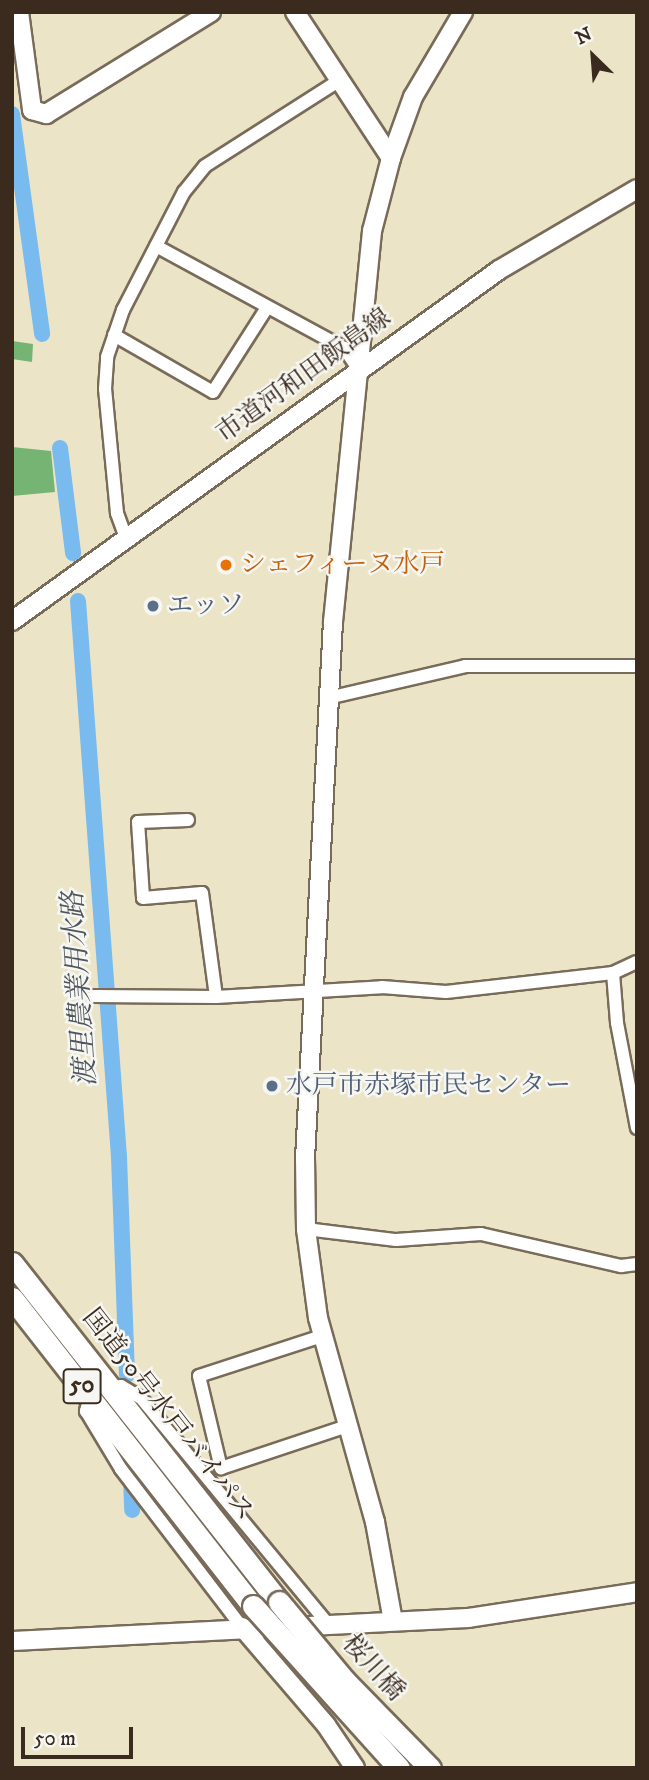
<!DOCTYPE html>
<meta charset="utf-8">
<style>
body{margin:0}
#map{position:relative;width:649px;height:1780px;overflow:hidden;background:#ebe4c7;font-family:"IM FELL DW Pica","Noto Serif JP",serif}
div>[style]{position:absolute}
.forest>*{inset:0;background:#76b474}
.canal>*{height:16px;margin:-8px;padding:0 8px;transform-origin:8px;border-radius:8px;background:#79bbee}
.roads{filter:drop-shadow(2px 0 #796b59) drop-shadow(-2px 0 #796b59) drop-shadow(0 2px #796b59) drop-shadow(0 -2px #796b59)}
.street>*{height:12px;margin:-6px;padding:0 6px;transform-origin:6px;border-radius:6px;background:#fff}
.secondary>*{height:18px;margin:-9px;padding:0 9px;transform-origin:9px;border-radius:9px;background:#fff}
.highway>*{height:21px;margin:-10.5px;padding:0 10.5px;transform-origin:10.5px;border-radius:10.5px;background:#fff}
.bridges{filter:drop-shadow(2px 0 #796b59) drop-shadow(-2px 0 #796b59) drop-shadow(0 2px #796b59) drop-shadow(0 -2px #796b59)}
.highway-bridge>*{height:21px;margin:-10.5px;padding:0 10.5px;transform-origin:10.5px;border-radius:10.5px;background:#fff}
.dots>*{width:19px;height:19px;translate:-50% -50%;box-sizing:border-box;border:4px solid #f6f6f2;border-radius:50%}
span{translate:-50% -50%;white-space:nowrap;text-align:center;line-height:1.15;-webkit-text-stroke:5px #f6f6f2;paint-order:stroke}
.shield-label span{padding:2px 5px;background:#f6f6f2;border:2px solid;border-radius:5px;-webkit-text-stroke-width:0}
.shield-label{font-size:24px;color:#3b2a1e;font-weight:700}
.street-label{font-size:26px;color:#3b2a1e}
.food-label{font-size:26px;color:#c56008}
.left{translate:0 -50%;text-align:left}
.service-label{font-size:26px;color:#4e5e75}
.water-label{font-size:28px;color:#4e565c;font-style:italic}
.frame{position:absolute;inset:0;border:14px solid #3b2a1e;pointer-events:none}
.north{position:absolute;left:558px;top:21px;width:70px;height:70px;-webkit-text-stroke:5px #f6f6f2;paint-order:stroke;rotate:335deg;font-size:19px;font-weight:700;line-height:28px;text-align:center;color:#3b2a1e}
.north::after{content:'';display:block;margin:auto;width:24px;height:32px;background:#3b2a1e;clip-path:polygon(50% 0,100% 100%,50% 72%,0 100%)}
.scale{position:absolute;left:21px;top:1727px;width:112px;height:32px;box-sizing:border-box;border:4px solid #3b2a1e;border-top:0;padding-left:9px;font-size:21px;line-height:24px;white-space:nowrap;color:#3b2a1e;-webkit-text-stroke:5px #f6f6f2;paint-order:stroke}
</style>
<div id="map">
<div class="forest">
<i style="clip-path:polygon(12px 341px,33px 344px,32px 362px,12px 359px)"></i>
<i style="clip-path:polygon(12px 447px,51px 451px,55px 492px,12px 496px)"></i>
</div>
<div class="canal">
<i style="left:12px;top:114px;width:222px;rotate:82.2deg"></i>
<i style="left:60px;top:448px;width:106px;rotate:82.9deg"></i>
<i style="left:78px;top:601px;width:558px;rotate:85.78deg"></i>
<i style="left:119px;top:1157px;width:218px;rotate:87.9deg"></i>
<i style="left:131px;top:1476px;width:34px;rotate:88deg"></i>
</div>
<div class="roads">
<div class="street">
<i style="left:156px;top:246px;width:214px;rotate:28.5deg"></i>
<i style="left:344px;top:348px;width:25px;rotate:56deg"></i>
<i style="left:114px;top:335px;width:114px;rotate:29.9deg"></i>
<i style="left:213px;top:392px;width:98px;rotate:-57.4deg"></i>
<i style="left:126px;top:538px;width:27px;rotate:-110deg"></i>
<i style="left:117px;top:513px;width:125px;rotate:-95.5deg"></i>
<i style="left:105px;top:389px;width:32px;rotate:-86deg"></i>
<i style="left:107px;top:357px;width:50px;rotate:-71.2deg"></i>
<i style="left:123px;top:310px;width:133px;rotate:-62.7deg"></i>
<i style="left:184px;top:192px;width:33px;rotate:-51deg"></i>
<i style="left:205px;top:166px;width:156px;rotate:-32.5deg"></i>
<i style="left:328px;top:698px;width:141px;rotate:-13.1deg"></i>
<i style="left:465px;top:666px;width:172px"></i>
<i style="left:188px;top:820px;width:50px;rotate:177.7deg"></i>
<i style="left:138px;top:822px;width:76px;rotate:86.2deg"></i>
<i style="left:143px;top:898px;width:59px;rotate:-4.8deg"></i>
<i style="left:202px;top:893px;width:105px;rotate:82.3deg"></i>
<i style="left:613px;top:973px;width:50px;rotate:85.4deg"></i>
<i style="left:617px;top:1023px;width:107px;rotate:79.2deg"></i>
<i style="left:94px;top:996px;width:122px;rotate:0.5deg"></i>
<i style="left:216px;top:997px;width:166px;rotate:-3.4deg"></i>
<i style="left:382px;top:987px;width:64px;rotate:4.5deg"></i>
<i style="left:446px;top:992px;width:168px;rotate:-6.5deg"></i>
<i style="left:613px;top:973px;width:26px;rotate:-25deg"></i>
<i style="left:306px;top:1229px;width:91px;rotate:7deg"></i>
<i style="left:396px;top:1240px;width:85px;rotate:-4deg"></i>
<i style="left:481px;top:1234px;width:144px;rotate:12.9deg"></i>
<i style="left:621px;top:1266px;width:16px;rotate:-7deg"></i>
<i style="left:322px;top:1336px;width:129px;rotate:162deg"></i>
<i style="left:199px;top:1376px;width:95px;rotate:76.6deg"></i>
<i style="left:221px;top:1468px;width:133px;rotate:-18.4deg"></i>
<i style="left:111px;top:1388px;width:10px;rotate:-11deg"></i>
<i style="left:121px;top:1386px;width:23px;rotate:31deg"></i>
<i style="left:141px;top:1398px;width:293px;rotate:50.4deg"></i>
<i style="left:90px;top:1396px;width:16px;rotate:105deg"></i>
<i style="left:86px;top:1411px;width:68px;rotate:58.9deg"></i>
<i style="left:121px;top:1469px;width:199px;rotate:52.6deg"></i>
</div>
<div class="secondary">
<i style="left:19px;top:12px;width:99px;rotate:82.4deg"></i>
<i style="left:32px;top:110px;width:15px;rotate:16deg"></i>
<i style="left:46px;top:114px;width:194px;rotate:-31.7deg"></i>
<i style="left:295px;top:12px;width:175px;rotate:56.7deg"></i>
<i style="left:12px;top:621px;width:600px;rotate:-35.78deg"></i>
<i style="left:499px;top:270px;width:160px;rotate:-30.4deg"></i>
<i style="left:393px;top:1621px;width:101px;rotate:-100.3deg"></i>
<i style="left:375px;top:1522px;width:212px;rotate:-105.6deg"></i>
<i style="left:318px;top:1318px;width:90px;rotate:-97.7deg"></i>
<i style="left:306px;top:1229px;width:70px;rotate:-90.8deg"></i>
<i style="left:305px;top:1159px;width:538px;rotate:-87.02deg"></i>
<i style="left:333px;top:622px;width:393px;rotate:-84.3deg"></i>
<i style="left:372px;top:231px;width:75px;rotate:-75.4deg"></i>
<i style="left:391px;top:158px;width:65px;rotate:-70.2deg"></i>
<i style="left:413px;top:97px;width:99px;rotate:-59.5deg"></i>
<i style="left:242px;top:1627px;width:129px;rotate:49.4deg"></i>
<i style="left:326px;top:1725px;width:52px;rotate:56deg"></i>
<i style="left:12px;top:1641px;width:457px;rotate:-2.9deg"></i>
<i style="left:468px;top:1618px;width:171px;rotate:-8.7deg"></i>
</div>
<div class="highway">
<i style="left:12px;top:1263px;width:432px;rotate:51.8deg"></i>
<i style="left:12px;top:1298px;width:391px;rotate:52deg"></i>
</div>
</div>
<div class="bridges">
<div class="highway-bridge">
<i style="left:279px;top:1602px;width:102px;rotate:50.2deg"></i>
<i style="left:344px;top:1680px;width:123px;rotate:45.7deg"></i>
<i style="left:253px;top:1606px;width:218px;rotate:48deg"></i>
</div>
</div>
<div class="dots">
<i style="left:226px;top:565px;background:#e8710a"></i>
<i style="left:153px;top:606px;background:#5c6f8a"></i>
<i style="left:272px;top:1086px;background:#5c6f8a"></i>
</div>
<div class="shield-label">
<span style="left:82px;top:1386px">50</span>
</div>
<div class="street-label">
<span style="left:304px;top:376px;rotate:-36deg">市道河和田飯島線</span>
<span style="left:168px;top:1415px;rotate:52deg">国道50号水戸バイパス</span>
<span style="left:373px;top:1668px;rotate:48deg">桜川橋</span>
</div>
<div class="food-label">
<span class="left" style="left:240px;top:565px">シェフィーヌ水戸</span>
</div>
<div class="service-label">
<span class="left" style="left:167px;top:606px">エッソ</span>
<span class="left" style="left:286px;top:1086px">水戸市赤塚市民センター</span>
</div>
<div class="water-label">
<span style="left:80px;top:989px;rotate:-94deg">渡里農業用水路</span>
</div>
<div class="frame"></div>
<div class="north">N</div>
<div class="scale">50 m</div>
</div>
